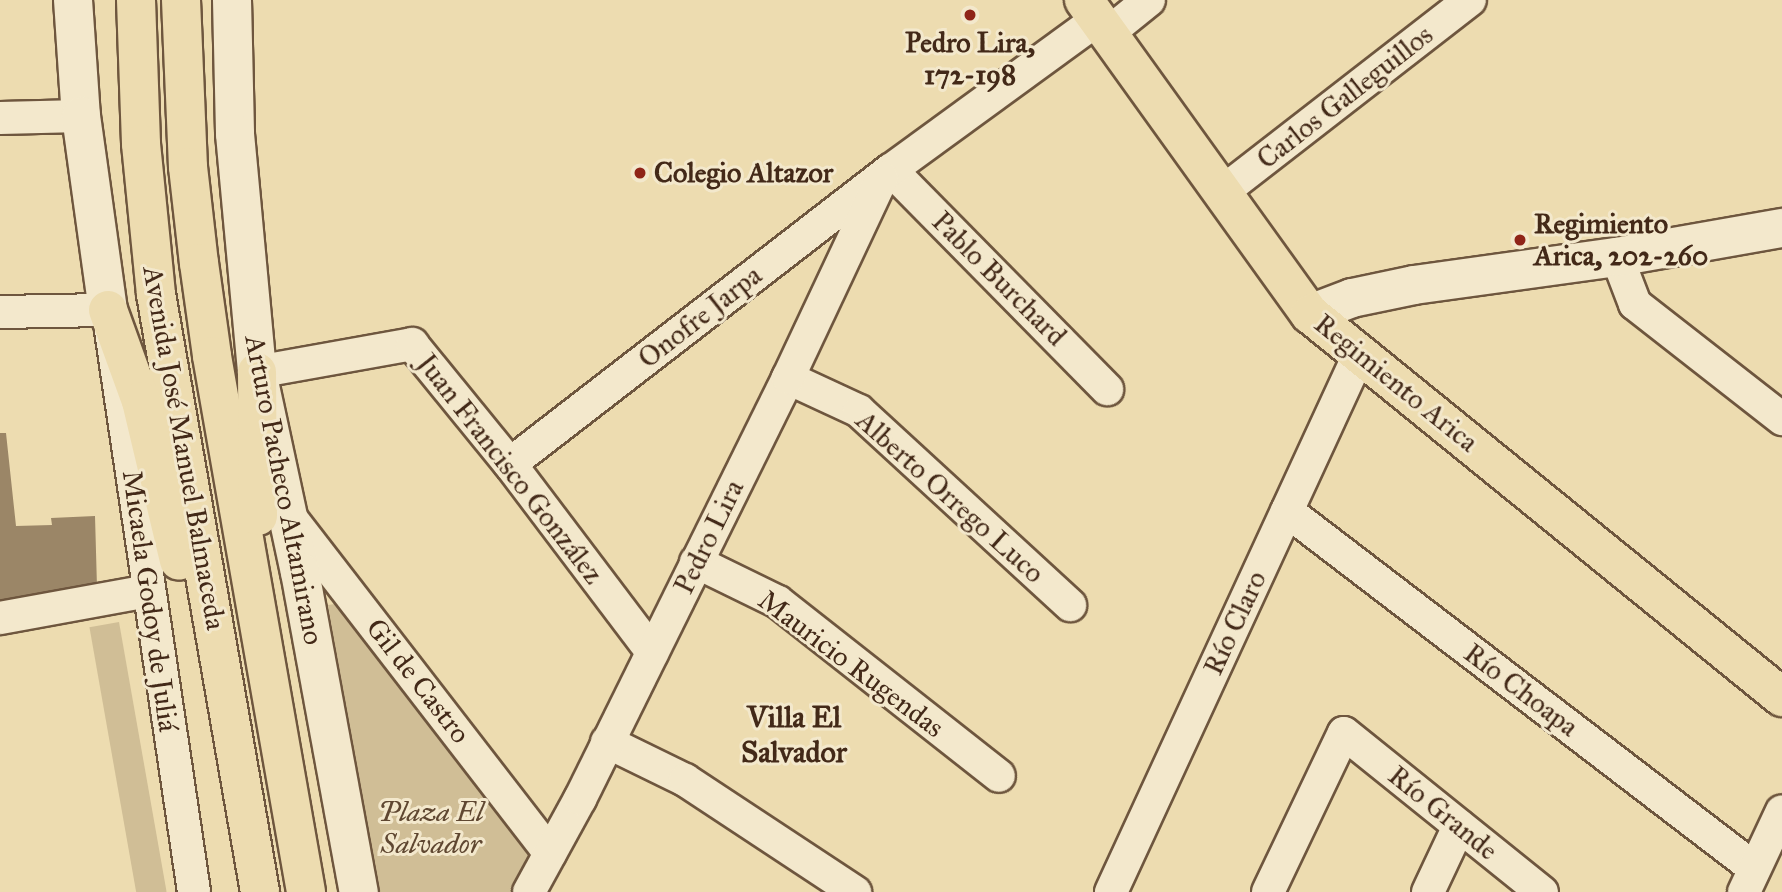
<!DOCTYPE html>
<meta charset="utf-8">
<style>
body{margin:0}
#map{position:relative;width:1782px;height:892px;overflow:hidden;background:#eddcb0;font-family:"IM FELL Great Primer",serif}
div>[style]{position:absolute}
.green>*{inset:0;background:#d0be96;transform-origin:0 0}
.building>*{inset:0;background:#9b8667}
.roads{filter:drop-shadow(2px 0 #6e563e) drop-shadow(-2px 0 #6e563e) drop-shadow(0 2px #6e563e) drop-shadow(0 -2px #6e563e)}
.minor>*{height:32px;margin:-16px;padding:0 16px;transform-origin:16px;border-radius:16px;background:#f3e8cc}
.tertiary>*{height:38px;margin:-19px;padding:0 19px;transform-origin:19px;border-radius:19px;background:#f3e8cc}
.secondary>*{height:38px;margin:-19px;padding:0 19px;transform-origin:19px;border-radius:19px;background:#f3e8cc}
.primary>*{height:38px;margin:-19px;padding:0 19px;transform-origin:19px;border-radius:19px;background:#eddcb0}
.dots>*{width:19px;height:19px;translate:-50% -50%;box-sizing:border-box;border:4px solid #f3e8cc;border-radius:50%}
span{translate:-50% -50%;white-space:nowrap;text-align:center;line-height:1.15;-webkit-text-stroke:6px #f3e8cc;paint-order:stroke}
.poi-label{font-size:28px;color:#432918;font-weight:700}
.left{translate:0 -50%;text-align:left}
.street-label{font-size:28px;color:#432918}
.park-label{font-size:28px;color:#5f4731;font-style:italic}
.neighbourhood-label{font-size:30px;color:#432918;font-weight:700}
</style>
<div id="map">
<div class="green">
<i style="clip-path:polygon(335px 604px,532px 856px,514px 892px,378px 892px,328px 605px)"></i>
<i style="left:119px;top:622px;width:274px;height:30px;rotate:80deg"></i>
</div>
<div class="building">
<i style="clip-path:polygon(0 433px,6px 433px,16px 526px,52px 525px,51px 518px,95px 516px,97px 587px,0 605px)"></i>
</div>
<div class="roads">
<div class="minor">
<i style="left:1107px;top:34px;width:54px;rotate:-39deg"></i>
<i style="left:0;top:118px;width:81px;rotate:-1.4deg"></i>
<i style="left:891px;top:170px;width:308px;rotate:45.4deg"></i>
<i style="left:1221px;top:193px;width:315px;rotate:-37.8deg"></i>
<i style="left:1617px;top:257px;width:50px;rotate:69deg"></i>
<i style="left:1635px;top:304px;width:187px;rotate:38deg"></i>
<i style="left:0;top:312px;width:108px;rotate:-1.1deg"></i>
<i style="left:108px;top:310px;width:588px;rotate:81.59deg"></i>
<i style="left:257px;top:372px;width:158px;rotate:-10.2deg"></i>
<i style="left:412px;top:344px;width:155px;rotate:50.8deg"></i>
<i style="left:510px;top:464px;width:236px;rotate:52.9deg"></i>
<i style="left:788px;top:378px;width:78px;rotate:24.9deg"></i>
<i style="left:859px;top:411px;width:287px;rotate:42.6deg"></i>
<i style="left:510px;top:464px;width:481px;rotate:-37.7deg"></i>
<i style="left:891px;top:170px;width:255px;rotate:-36.1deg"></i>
<i style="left:1287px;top:511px;width:588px;rotate:37.4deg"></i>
<i style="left:287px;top:513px;width:430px;rotate:52.3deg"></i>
<i style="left:696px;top:562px;width:91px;rotate:26deg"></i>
<i style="left:778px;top:602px;width:281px;rotate:38.2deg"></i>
<i style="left:0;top:618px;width:150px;rotate:-10.3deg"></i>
<i style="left:607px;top:742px;width:87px;rotate:26deg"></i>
<i style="left:685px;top:780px;width:204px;rotate:33.4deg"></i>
<i style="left:529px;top:892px;width:106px;rotate:-61.3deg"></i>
<i style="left:580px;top:799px;width:470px;rotate:-63.7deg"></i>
<i style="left:788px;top:378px;width:221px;rotate:-64.8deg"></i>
<i style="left:1111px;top:892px;width:592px;rotate:-65.21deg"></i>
<i style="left:1268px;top:892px;width:176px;rotate:-64.5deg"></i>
<i style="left:1344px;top:733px;width:254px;rotate:38.8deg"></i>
<i style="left:1428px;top:892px;width:73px;rotate:-64.8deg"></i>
<i style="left:1744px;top:892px;width:89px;rotate:-64.9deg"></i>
</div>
<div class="tertiary">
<i style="left:73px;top:0;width:116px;rotate:86.1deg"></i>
<i style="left:81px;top:116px;width:196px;rotate:82.1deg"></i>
<i style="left:232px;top:0;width:134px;rotate:88.7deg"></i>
<i style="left:235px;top:134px;width:239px;rotate:84.7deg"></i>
<i style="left:257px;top:372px;width:205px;rotate:77.9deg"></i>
<i style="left:300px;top:572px;width:325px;rotate:79.6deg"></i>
</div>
<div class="secondary">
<i style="left:1310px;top:314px;width:45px;rotate:-20.9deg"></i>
<i style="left:1352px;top:298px;width:63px;rotate:-11.8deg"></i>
<i style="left:1414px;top:285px;width:205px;rotate:-7.9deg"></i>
<i style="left:1617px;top:257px;width:168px;rotate:-10deg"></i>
</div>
<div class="primary">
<i style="left:136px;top:0;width:144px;rotate:88deg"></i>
<i style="left:141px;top:144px;width:151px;rotate:84.3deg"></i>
<i style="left:156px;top:294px;width:607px;rotate:80.13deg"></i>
<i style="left:181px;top:0;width:167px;rotate:87.6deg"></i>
<i style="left:188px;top:167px;width:97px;rotate:83.5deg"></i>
<i style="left:199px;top:263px;width:94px;rotate:82deg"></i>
<i style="left:212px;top:356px;width:544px;rotate:80.05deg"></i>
<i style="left:1084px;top:0;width:387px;rotate:54.3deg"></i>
<i style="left:1310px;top:314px;width:608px;rotate:39.06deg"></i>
<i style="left:108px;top:310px;width:97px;rotate:70.1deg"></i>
<i style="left:141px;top:401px;width:164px;rotate:76.6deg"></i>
<i style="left:257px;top:372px;width:144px;rotate:89.6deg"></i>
</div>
</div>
<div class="dots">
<i style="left:970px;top:15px;background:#8f2418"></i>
<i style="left:640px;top:173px;background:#8f2418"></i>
<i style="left:1520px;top:240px;background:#8f2418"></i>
</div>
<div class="poi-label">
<span style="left:970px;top:59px">Pedro Lira,<br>172-198</span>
<span class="left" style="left:654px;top:173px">Colegio Altazor</span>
<span class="left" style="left:1534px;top:240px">Regimiento<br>Arica, 202-260</span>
</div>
<div class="street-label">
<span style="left:1345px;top:97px;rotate:-38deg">Carlos Galleguillos</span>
<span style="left:999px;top:279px;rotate:45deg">Pablo Burchard</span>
<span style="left:700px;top:317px;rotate:-38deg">Onofre Jarpa</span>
<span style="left:1396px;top:383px;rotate:39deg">Regimiento Arica</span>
<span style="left:184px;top:448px;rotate:80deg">Avenida José Manuel Balmaceda</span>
<span style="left:510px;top:469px;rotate:52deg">Juan Francisco González</span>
<span style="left:284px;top:490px;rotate:79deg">Arturo Pacheco Altamirano</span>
<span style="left:950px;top:497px;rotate:42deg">Alberto Orrego Luco</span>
<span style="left:709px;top:537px;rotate:-64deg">Pedro Lira</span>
<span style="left:150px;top:601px;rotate:82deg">Micaela Godoy de Juliá</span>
<span style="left:1235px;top:623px;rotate:-65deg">Río Claro</span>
<span style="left:851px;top:664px;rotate:37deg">Mauricio Rugendas</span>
<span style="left:418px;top:681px;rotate:52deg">Gil de Castro</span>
<span style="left:1521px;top:690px;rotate:37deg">Río Choapa</span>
<span style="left:1443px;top:813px;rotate:39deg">Río Grande</span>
</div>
<div class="park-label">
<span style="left:431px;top:828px">Plaza El<br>Salvador</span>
</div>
<div class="neighbourhood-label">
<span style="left:794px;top:734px">Villa El<br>Salvador</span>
</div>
</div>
